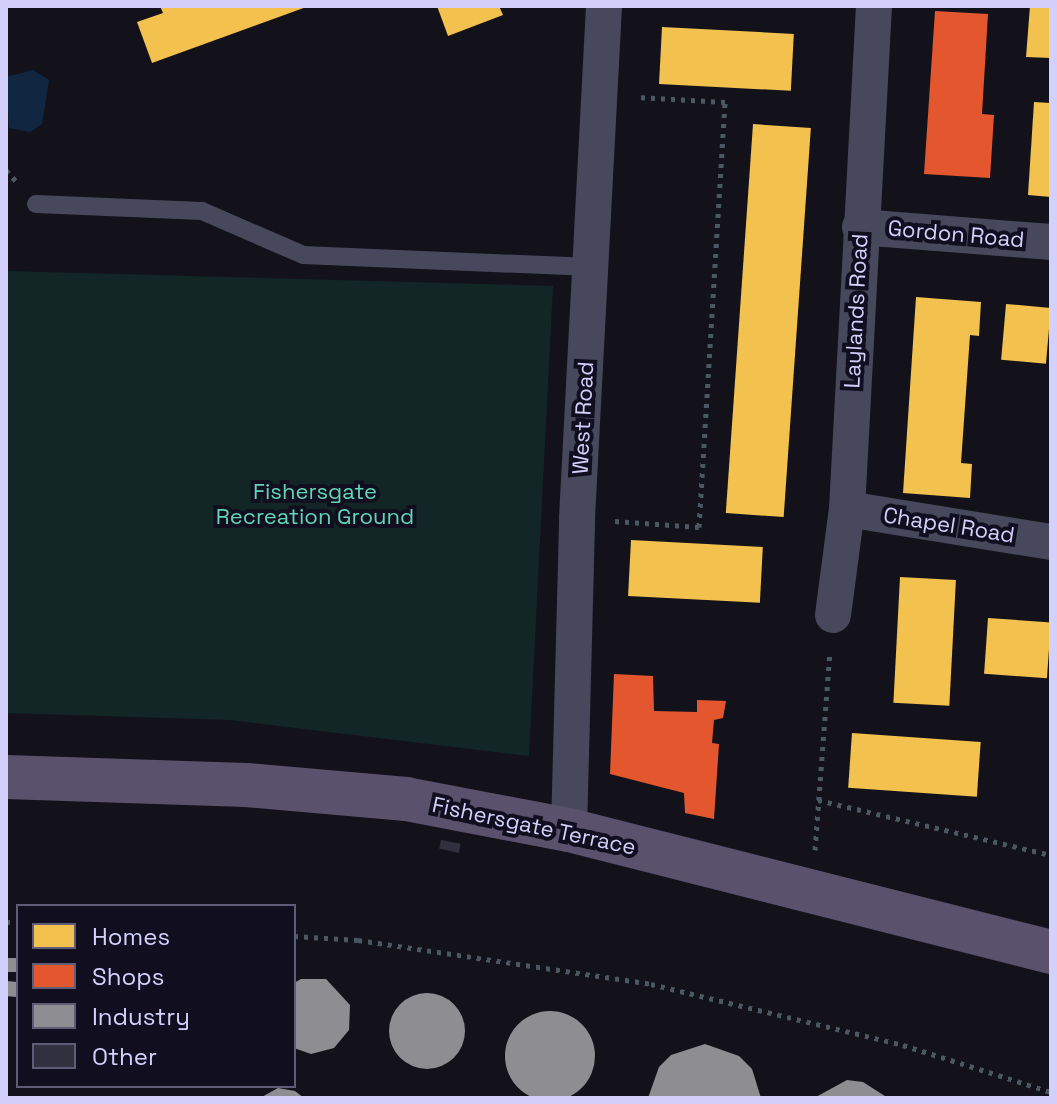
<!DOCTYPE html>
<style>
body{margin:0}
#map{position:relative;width:1057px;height:1104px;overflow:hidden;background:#13121b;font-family:"Space Grotesk",sans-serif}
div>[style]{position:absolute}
.green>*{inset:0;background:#122625}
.water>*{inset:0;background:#112641}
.homes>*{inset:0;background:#f2c14e;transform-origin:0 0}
.shops>*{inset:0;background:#e4572e}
.industry>*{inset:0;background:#8d8d92;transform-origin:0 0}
.round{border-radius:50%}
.building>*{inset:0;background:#31303e;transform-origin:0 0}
.path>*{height:5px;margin-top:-2.5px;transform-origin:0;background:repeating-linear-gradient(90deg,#4a5862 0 4px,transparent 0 10px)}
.lane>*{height:18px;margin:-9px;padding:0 9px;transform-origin:9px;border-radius:9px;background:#47485c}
.street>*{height:36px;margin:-18px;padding:0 18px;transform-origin:18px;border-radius:18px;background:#47485c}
.primary>*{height:44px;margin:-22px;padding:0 22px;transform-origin:22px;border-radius:22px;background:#5a526d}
span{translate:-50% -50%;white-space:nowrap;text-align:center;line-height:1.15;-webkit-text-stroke:8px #100e1f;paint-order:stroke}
.street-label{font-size:22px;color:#d3d0fc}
.park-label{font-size:22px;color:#61d6b4}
.frame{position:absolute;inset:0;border:8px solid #d3d0fc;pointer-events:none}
.legend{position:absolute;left:16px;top:904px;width:280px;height:184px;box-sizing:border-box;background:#100e1f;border:2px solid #5e5c77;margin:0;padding:10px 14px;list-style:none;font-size:24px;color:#d3d0fc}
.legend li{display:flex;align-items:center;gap:16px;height:40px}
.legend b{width:40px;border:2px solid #5e5c77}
</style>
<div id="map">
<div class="green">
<i style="clip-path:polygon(6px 271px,553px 286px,529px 756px,230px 720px,6px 713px)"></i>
</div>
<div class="water">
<i style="clip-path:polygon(33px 70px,49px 80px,42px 124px,30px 132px,9px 128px,6px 77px)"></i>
</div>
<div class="homes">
<i style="clip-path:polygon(160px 6px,309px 6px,152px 63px,137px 22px,163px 13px)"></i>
<i style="clip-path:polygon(437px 6px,499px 6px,503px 15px,448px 36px)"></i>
<i style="clip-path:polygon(1030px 6px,1051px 6px,1051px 58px,1026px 57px)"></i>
<i style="left:662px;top:27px;width:132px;height:57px;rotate:3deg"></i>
<i style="clip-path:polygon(1034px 102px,1051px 103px,1051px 197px,1028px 195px)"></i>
<i style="left:753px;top:124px;width:58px;height:390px;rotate:4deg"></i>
<i style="clip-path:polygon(916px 297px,981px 302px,979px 336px,970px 335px,961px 463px,972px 464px,970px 498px,903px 493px)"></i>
<i style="left:1006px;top:304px;width:45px;height:56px;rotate:5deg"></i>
<i style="left:631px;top:540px;width:132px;height:56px;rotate:3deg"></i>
<i style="left:900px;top:577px;width:56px;height:126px;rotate:3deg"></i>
<i style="left:988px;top:618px;width:63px;height:56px;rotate:4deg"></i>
<i style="left:852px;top:733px;width:129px;height:55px;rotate:4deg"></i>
</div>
<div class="shops">
<i style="clip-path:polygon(935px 11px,988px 14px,982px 114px,994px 115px,990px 178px,924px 174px)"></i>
<i style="clip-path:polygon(614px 674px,653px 676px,654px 711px,697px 712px,697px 700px,726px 701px,723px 718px,714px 720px,712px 743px,719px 744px,714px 819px,685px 813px,684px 793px,610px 774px)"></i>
</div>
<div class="industry">
<i style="left:6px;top:958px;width:12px;height:14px"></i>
<i style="clip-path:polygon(301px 979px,326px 979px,350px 1005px,349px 1030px,334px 1048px,311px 1054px,294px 1048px,294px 983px)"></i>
<i style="left:6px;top:981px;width:12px;height:15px;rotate:5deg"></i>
<i class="round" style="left:389px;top:993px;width:76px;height:76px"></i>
<i class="round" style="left:505px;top:1011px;width:90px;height:90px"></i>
<i style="clip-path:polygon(705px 1044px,739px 1056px,752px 1069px,761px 1098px,648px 1098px,659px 1067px,671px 1055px)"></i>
<i style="clip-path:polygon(847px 1080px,863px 1082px,888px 1098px,814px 1098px)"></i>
<i style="clip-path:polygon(278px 1088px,295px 1091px,304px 1098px,260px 1098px)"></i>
</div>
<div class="building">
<i style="left:441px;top:840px;width:20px;height:9px;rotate:11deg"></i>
</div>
<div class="path">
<i style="left:6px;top:170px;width:15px;rotate:48deg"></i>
<i style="left:615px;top:521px;width:84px;rotate:4.1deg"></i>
<i style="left:699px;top:527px;width:426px;rotate:-86.5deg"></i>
<i style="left:725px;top:102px;width:88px;rotate:-176.7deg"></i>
<i style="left:818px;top:800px;width:239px;rotate:13.3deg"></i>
<i style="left:815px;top:850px;width:199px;rotate:-85.7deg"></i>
<i style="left:6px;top:922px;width:12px"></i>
<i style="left:294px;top:936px;width:64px;rotate:3.6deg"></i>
<i style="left:358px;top:940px;width:296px;rotate:8.5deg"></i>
<i style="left:651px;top:984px;width:259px;rotate:13.6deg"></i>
<i style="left:903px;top:1045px;width:155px;rotate:17.6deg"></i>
</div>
<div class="lane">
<i style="left:36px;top:204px;width:166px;rotate:2.4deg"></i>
<i style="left:202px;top:211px;width:110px;rotate:23.5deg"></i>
<i style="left:303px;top:255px;width:289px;rotate:2.4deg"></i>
</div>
<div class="street">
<i style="left:860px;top:227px;width:192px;rotate:4.5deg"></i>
<i style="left:847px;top:509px;width:207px;rotate:9.2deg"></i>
<i style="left:833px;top:615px;width:107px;rotate:-82.5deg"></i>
<i style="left:847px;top:509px;width:504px;rotate:-86.93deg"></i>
<i style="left:569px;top:830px;width:312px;rotate:-88.5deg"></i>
<i style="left:577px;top:518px;width:513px;rotate:-86.98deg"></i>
</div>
<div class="primary">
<i style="left:6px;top:777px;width:240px;rotate:1.9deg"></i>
<i style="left:246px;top:785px;width:161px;rotate:5deg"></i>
<i style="left:406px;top:799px;width:166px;rotate:10.8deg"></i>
<i style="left:569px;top:830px;width:497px;rotate:14.2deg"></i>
</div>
<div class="street-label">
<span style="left:956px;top:234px;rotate:5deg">Gordon Road</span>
<span style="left:856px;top:311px;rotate:-87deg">Laylands Road</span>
<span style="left:583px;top:418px;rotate:-87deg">West Road</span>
<span style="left:949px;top:525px;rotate:9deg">Chapel Road</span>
<span style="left:534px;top:826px;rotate:12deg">Fishersgate Terrace</span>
</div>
<div class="park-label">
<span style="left:315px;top:504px">Fishersgate<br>Recreation Ground</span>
</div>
<div class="frame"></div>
<ul class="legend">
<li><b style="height:22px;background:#f2c14e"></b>Homes</li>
<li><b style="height:22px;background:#e4572e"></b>Shops</li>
<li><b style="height:22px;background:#8d8d92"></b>Industry</li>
<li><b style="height:22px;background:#31303e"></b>Other</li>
</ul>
</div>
